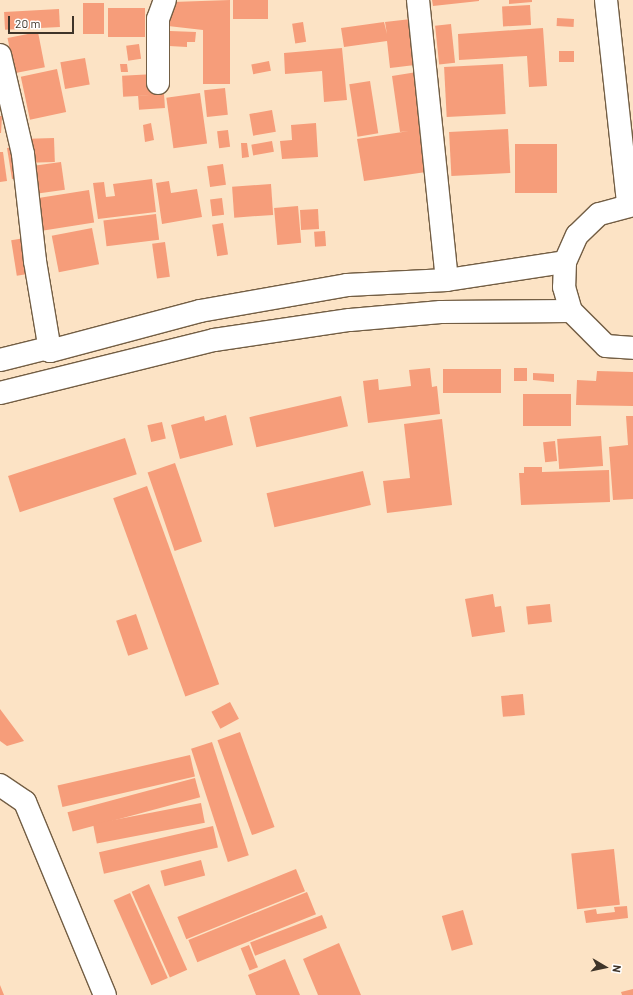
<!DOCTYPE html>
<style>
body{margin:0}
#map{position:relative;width:633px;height:995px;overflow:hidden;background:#fce3c5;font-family:Barlow,sans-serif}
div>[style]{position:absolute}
.building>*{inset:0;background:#f69d7a;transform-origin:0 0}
.roads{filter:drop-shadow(1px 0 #735e44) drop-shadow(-1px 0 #735e44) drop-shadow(0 1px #735e44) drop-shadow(0 -1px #735e44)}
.minor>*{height:22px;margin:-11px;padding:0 11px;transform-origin:11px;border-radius:11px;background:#fff}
.tertiary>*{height:22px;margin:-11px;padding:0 11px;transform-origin:11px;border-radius:11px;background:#fff}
.primary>*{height:22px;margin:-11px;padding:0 11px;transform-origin:11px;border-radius:11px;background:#fff}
span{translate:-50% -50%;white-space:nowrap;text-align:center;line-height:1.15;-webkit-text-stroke:3.5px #fff;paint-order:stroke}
.north{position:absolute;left:585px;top:947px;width:40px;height:40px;-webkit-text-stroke:3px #fff;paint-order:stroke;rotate:99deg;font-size:11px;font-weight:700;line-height:16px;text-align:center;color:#3e3429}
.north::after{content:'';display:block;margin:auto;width:14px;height:18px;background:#3e3429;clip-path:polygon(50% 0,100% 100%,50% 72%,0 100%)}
.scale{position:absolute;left:8px;top:16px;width:66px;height:18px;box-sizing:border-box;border:2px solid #3e3429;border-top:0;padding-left:5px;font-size:12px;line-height:14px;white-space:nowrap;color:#3e3429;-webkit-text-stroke:3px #fff;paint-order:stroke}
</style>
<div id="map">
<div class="building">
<i style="clip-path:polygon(230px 0,230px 84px,203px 84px,203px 30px,168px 26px,173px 2px)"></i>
<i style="left:233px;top:0;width:35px;height:19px"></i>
<i style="clip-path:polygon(432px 0,479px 0,479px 1px,433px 6px)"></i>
<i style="clip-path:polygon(509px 0,532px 0,532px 2px,509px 4px)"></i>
<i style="left:83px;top:3px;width:21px;height:31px"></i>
<i style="left:530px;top:5px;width:20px;height:28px;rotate:87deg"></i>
<i style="left:145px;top:8px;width:29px;height:37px;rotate:90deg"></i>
<i style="left:59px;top:9px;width:18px;height:55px;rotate:87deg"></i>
<i style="left:557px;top:18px;width:17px;height:8px;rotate:3deg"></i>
<i style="clip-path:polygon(411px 19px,415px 65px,390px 68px,387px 41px,344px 47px,341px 28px,384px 22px,387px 34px,385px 22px)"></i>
<i style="left:303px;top:22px;width:20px;height:11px;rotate:81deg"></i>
<i style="left:451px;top:24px;width:39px;height:16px;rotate:84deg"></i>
<i style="clip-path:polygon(543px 28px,547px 86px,529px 87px,527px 56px,459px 60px,458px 34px)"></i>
<i style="clip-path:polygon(170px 31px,196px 32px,195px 42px,187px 42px,187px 47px,169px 46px)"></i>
<i style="left:38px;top:32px;width:36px;height:31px;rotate:79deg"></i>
<i style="left:139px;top:44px;width:15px;height:13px;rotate:82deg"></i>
<i style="clip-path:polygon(342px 48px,347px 100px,324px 102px,322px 71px,285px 74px,284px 53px)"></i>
<i style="left:559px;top:51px;width:15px;height:11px"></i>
<i style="left:85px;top:58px;width:27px;height:25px;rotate:80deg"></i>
<i style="left:269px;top:61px;width:10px;height:18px;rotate:79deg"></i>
<i style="clip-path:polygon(120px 64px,127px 64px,128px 72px,121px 72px)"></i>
<i style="left:503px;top:64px;width:50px;height:59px;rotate:87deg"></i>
<i style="left:57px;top:69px;width:44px;height:37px;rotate:78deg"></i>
<i style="clip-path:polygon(417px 72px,424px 129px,419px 130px,426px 172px,364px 181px,357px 139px,409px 131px,400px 132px,392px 76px)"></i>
<i style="left:155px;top:74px;width:21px;height:33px;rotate:87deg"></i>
<i style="left:370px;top:81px;width:53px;height:21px;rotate:81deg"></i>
<i style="left:225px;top:88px;width:27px;height:21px;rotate:84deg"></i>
<i style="left:200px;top:93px;width:51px;height:34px;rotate:82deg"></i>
<i style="left:164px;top:94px;width:14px;height:26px;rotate:86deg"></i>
<i style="left:272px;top:110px;width:22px;height:23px;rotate:80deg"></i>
<i style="clip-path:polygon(0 116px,2px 116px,1px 133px,0 133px)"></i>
<i style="clip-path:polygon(151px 123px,154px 140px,145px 142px,143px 125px)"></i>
<i style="clip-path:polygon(316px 123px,318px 157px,282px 159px,280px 141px,292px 140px,291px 125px)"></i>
<i style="left:508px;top:129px;width:44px;height:59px;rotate:87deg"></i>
<i style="left:228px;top:130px;width:17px;height:11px;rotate:83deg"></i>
<i style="left:54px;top:138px;width:24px;height:25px;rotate:88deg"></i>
<i style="left:272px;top:141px;width:11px;height:21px;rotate:80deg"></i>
<i style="clip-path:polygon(241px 143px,247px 143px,249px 157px,242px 158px)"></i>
<i style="left:515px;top:144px;width:42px;height:49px"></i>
<i style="clip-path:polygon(18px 146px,21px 178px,12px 179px,7px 148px)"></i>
<i style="clip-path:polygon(0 152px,3px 152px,7px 181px,0 182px)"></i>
<i style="left:61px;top:162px;width:28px;height:31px;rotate:82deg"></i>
<i style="left:223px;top:164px;width:21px;height:16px;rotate:82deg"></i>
<i style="clip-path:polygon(152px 179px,156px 212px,98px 219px,93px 183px,104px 182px,106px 197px,115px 196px,113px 184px)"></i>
<i style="clip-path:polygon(169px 181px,171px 193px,197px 189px,202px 217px,162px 224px,156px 183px)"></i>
<i style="left:271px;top:184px;width:31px;height:39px;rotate:86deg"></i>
<i style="left:89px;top:190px;width:33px;height:56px;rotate:81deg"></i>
<i style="left:222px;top:198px;width:17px;height:12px;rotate:83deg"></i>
<i style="left:298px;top:206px;width:37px;height:24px;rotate:85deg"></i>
<i style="left:318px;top:209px;width:20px;height:18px;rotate:87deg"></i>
<i style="left:156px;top:214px;width:26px;height:53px;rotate:83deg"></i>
<i style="left:223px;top:223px;width:32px;height:11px;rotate:81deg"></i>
<i style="left:92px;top:228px;width:37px;height:41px;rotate:79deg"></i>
<i style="left:325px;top:231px;width:15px;height:11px;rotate:86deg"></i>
<i style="left:25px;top:238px;width:36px;height:14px;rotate:81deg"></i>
<i style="left:165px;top:242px;width:35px;height:13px;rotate:82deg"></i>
<i style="clip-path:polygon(430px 368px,432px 387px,437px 386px,440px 414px,368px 423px,363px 381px,378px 379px,379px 390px,411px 386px,409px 370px)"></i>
<i style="left:514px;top:368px;width:13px;height:13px"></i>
<i style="left:501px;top:369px;width:24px;height:58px;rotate:90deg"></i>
<i style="clip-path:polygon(597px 371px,633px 372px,633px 406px,576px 405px,577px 380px,596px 381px)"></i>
<i style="clip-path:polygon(533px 373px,554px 374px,554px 382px,533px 380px)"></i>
<i style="left:523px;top:394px;width:48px;height:32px"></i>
<i style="left:341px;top:396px;width:31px;height:94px;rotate:77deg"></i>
<i style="clip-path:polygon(226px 415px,233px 445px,180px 459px,171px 425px,204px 416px,205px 421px)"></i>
<i style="clip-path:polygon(626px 416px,633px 416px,633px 499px,613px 500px,609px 447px,628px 445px)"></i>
<i style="clip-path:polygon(442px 419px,452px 505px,387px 513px,383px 481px,410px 478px,404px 424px)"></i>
<i style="left:162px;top:422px;width:17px;height:15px;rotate:77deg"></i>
<i style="left:601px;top:436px;width:30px;height:44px;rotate:86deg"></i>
<i style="left:125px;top:438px;width:38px;height:123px;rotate:72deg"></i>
<i style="left:555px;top:441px;width:20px;height:12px;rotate:84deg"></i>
<i style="left:175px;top:463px;width:83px;height:29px;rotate:71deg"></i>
<i style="clip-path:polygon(524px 467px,542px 467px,542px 472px,609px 470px,610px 502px,521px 505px,519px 473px,524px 473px)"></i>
<i style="left:363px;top:471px;width:35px;height:99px;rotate:77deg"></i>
<i style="left:147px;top:486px;width:211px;height:36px;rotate:70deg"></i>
<i style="clip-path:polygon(493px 594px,495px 607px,501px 606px,505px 632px,472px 637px,465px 599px)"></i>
<i style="left:550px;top:604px;width:18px;height:24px;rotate:84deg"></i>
<i style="left:136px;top:614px;width:37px;height:21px;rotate:71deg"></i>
<i style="left:523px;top:694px;width:21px;height:22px;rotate:85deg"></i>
<i style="left:230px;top:702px;width:19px;height:21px;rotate:62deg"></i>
<i style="clip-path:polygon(0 709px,24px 741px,7px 746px,0 741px)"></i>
<i style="left:240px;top:732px;width:101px;height:24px;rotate:70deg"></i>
<i style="left:212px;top:742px;width:119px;height:22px;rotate:72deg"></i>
<i style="left:190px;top:755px;width:22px;height:136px;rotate:77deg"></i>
<i style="left:195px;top:778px;width:20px;height:132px;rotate:75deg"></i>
<i style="left:201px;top:803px;width:20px;height:110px;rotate:79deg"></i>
<i style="left:213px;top:826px;width:22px;height:117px;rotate:77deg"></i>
<i style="left:614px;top:849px;width:56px;height:43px;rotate:84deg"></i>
<i style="left:201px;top:860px;width:16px;height:42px;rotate:75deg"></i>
<i style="left:296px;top:869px;width:24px;height:128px;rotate:68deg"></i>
<i style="left:149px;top:884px;width:94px;height:19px;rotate:66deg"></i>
<i style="left:307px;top:892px;width:24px;height:128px;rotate:68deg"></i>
<i style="left:130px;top:893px;width:93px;height:18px;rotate:66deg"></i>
<i style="clip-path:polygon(627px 906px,628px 918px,586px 923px,584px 911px,596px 909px,597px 914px,615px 912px,614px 907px)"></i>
<i style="left:463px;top:910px;width:36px;height:22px;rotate:74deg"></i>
<i style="left:322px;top:915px;width:14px;height:77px;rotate:69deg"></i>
<i style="clip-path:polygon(339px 943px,361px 995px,318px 995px,303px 959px)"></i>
<i style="left:249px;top:945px;width:24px;height:9px;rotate:68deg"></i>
<i style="clip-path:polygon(285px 959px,300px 995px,256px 995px,248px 975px)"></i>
<i style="clip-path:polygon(0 985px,4px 995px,0 995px)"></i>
<i style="clip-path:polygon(633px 989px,633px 995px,622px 995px,621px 992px)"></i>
</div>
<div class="roads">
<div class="minor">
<i style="left:418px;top:0;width:281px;rotate:84.1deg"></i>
<i style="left:0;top:55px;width:102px;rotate:76.9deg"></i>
<i style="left:23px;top:154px;width:108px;rotate:83.6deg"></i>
<i style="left:35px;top:261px;width:91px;rotate:80.5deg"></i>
<i style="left:158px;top:83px;width:64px;rotate:-90deg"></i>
<i style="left:158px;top:19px;width:20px;rotate:-70deg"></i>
<i style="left:0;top:785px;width:30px;rotate:34deg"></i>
<i style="left:25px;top:802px;width:209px;rotate:67.5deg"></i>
</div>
<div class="tertiary">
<i style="left:606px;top:0;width:205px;rotate:83.8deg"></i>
</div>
<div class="primary">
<i style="left:633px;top:205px;width:35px;rotate:165deg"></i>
<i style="left:599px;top:214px;width:30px;rotate:136deg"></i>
<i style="left:577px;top:235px;width:30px;rotate:114deg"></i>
<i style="left:565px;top:262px;width:25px;rotate:92deg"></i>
<i style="left:564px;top:287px;width:25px;rotate:74deg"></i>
<i style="left:571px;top:311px;width:49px;rotate:45deg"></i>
<i style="left:606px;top:346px;width:27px;rotate:4deg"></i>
<i style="left:0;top:360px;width:45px;rotate:-14deg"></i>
<i style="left:44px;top:349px;width:6px;rotate:18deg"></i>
<i style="left:50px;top:351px;width:155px;rotate:-14.9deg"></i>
<i style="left:200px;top:311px;width:149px;rotate:-10deg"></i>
<i style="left:347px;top:285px;width:100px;rotate:-2.9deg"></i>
<i style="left:447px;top:280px;width:119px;rotate:-8.7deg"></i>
<i style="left:0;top:393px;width:220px;rotate:-13.9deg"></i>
<i style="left:214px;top:340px;width:137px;rotate:-8.4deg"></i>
<i style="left:350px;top:320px;width:91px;rotate:-5deg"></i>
<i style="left:441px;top:312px;width:130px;rotate:-0.4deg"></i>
</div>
</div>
<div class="north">N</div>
<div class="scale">20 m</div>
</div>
